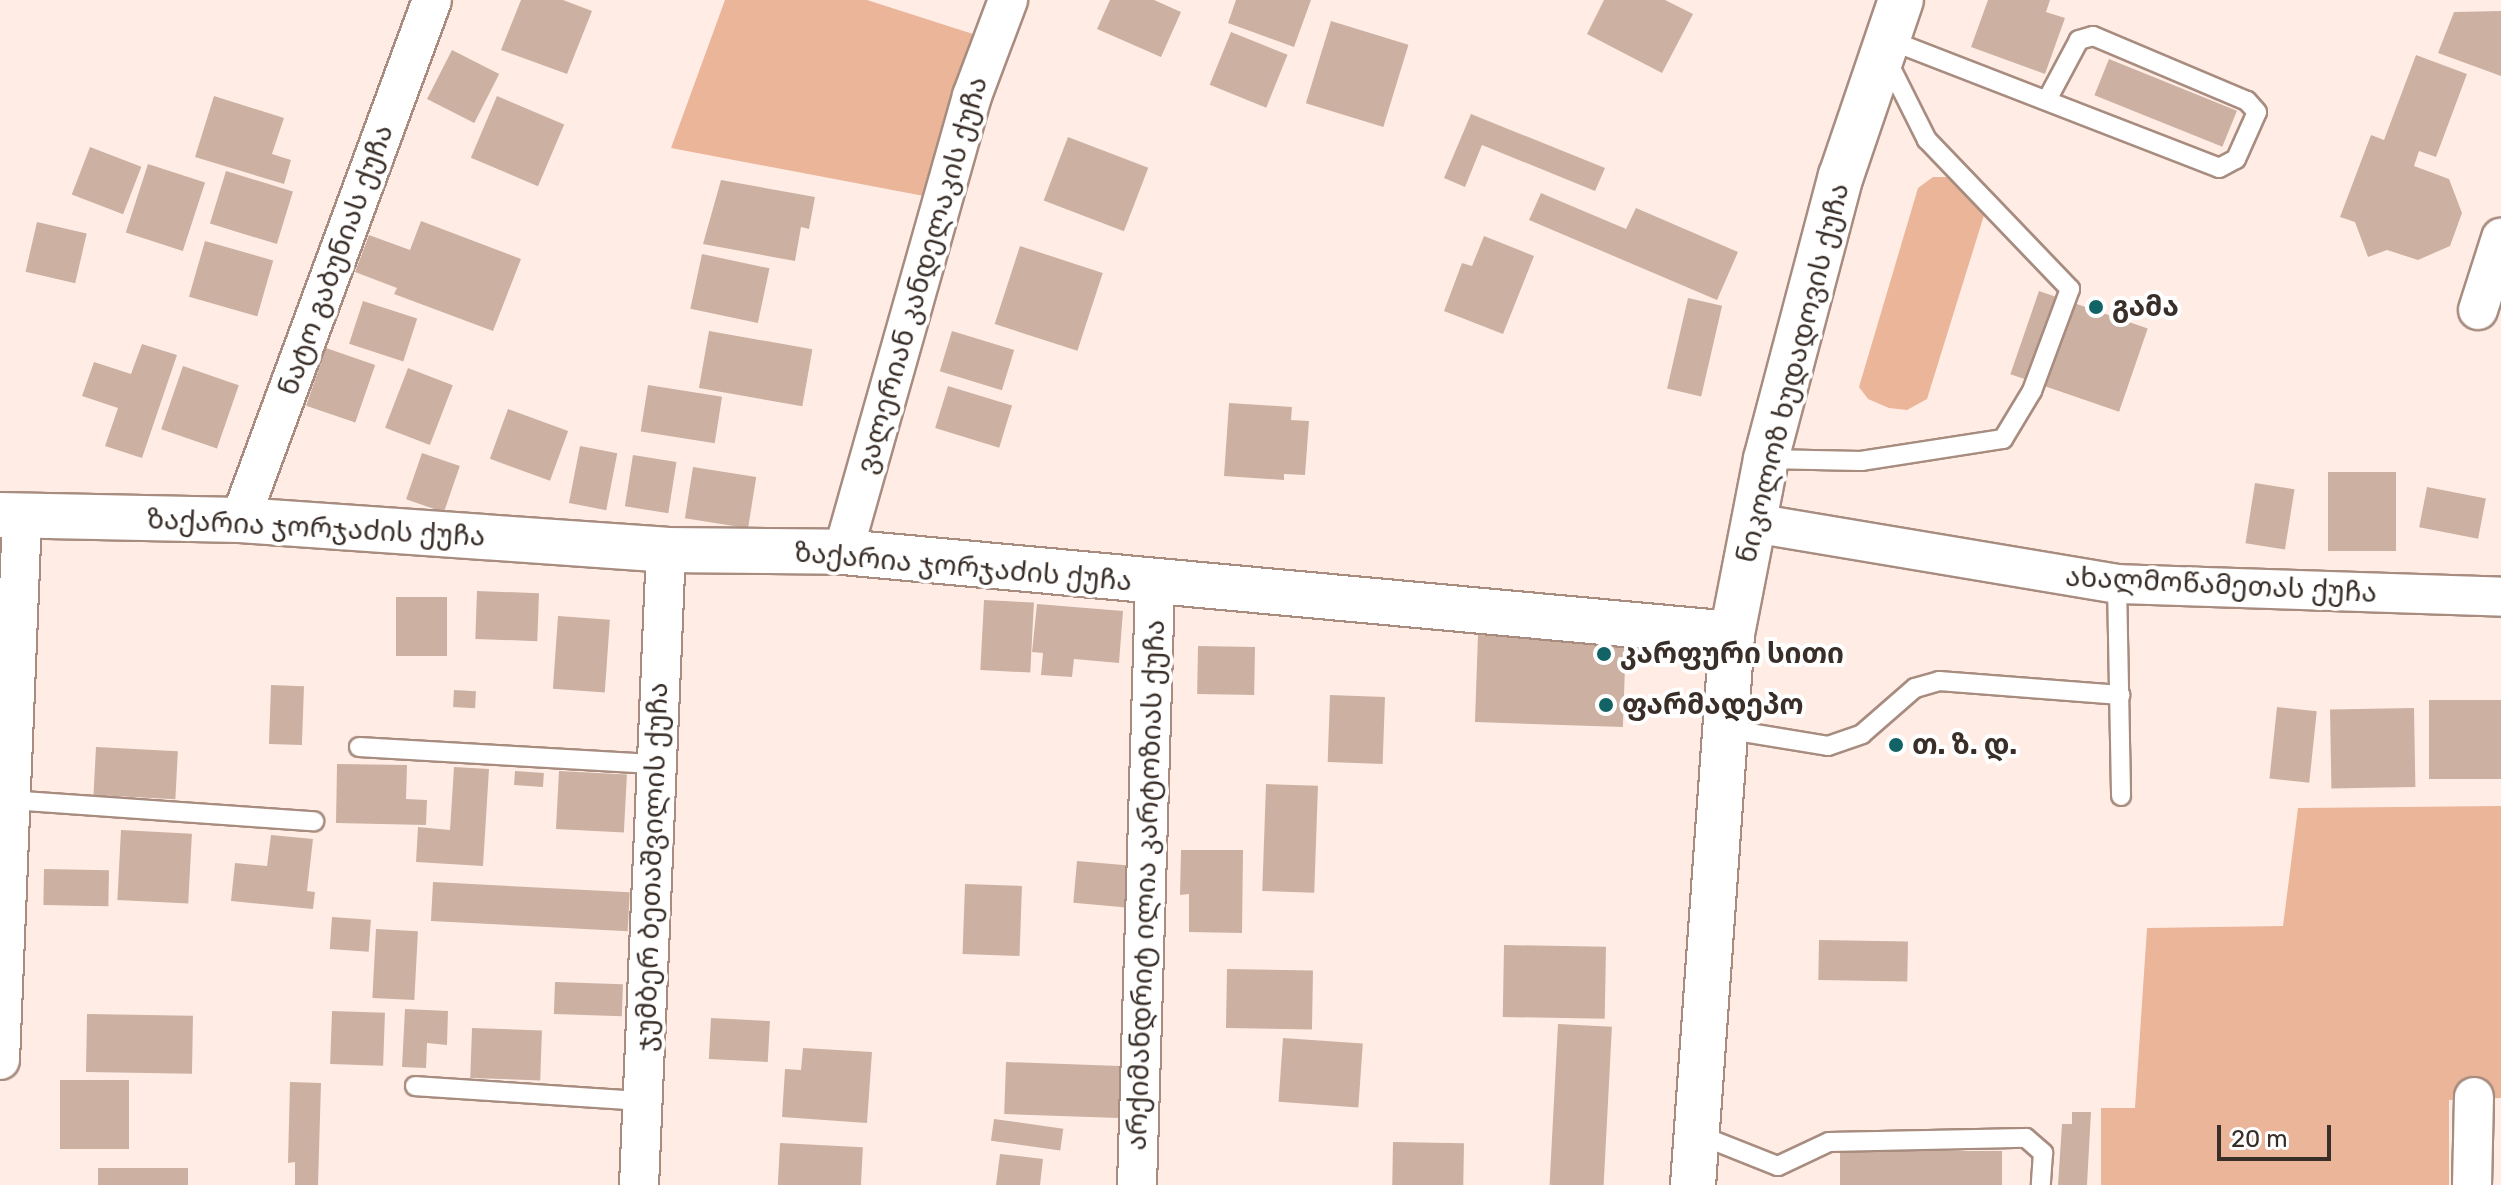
<!DOCTYPE html>
<meta charset="utf-8">
<style>
body{margin:0}
#map{position:relative;width:2501px;height:1185px;overflow:hidden;background:#ffede5;font-family:Rubik,"Noto Sans Georgian",sans-serif}
div>[style]{position:absolute}
.green>*{inset:0;background:#ebb59a}
.building>*{inset:0;background:#ccb1a3;transform-origin:0 0}
.roads{filter:drop-shadow(2px 0 #a78c7f) drop-shadow(-2px 0 #a78c7f) drop-shadow(0 2px #a78c7f) drop-shadow(0 -2px #a78c7f)}
.lane>*{height:18px;margin:-9px;padding:0 9px;transform-origin:9px;border-radius:9px;background:#fff}
.street>*{height:38px;margin:-19px;padding:0 19px;transform-origin:19px;border-radius:19px;background:#fff}
.secondary>*{height:44px;margin:-22px;padding:0 22px;transform-origin:22px;border-radius:22px;background:#fff}
.dots>*{width:22px;height:22px;translate:-50% -50%;box-sizing:border-box;border:4px solid #fff;border-radius:50%}
span{translate:-50% -50%;white-space:nowrap;text-align:center;line-height:1.15;-webkit-text-stroke:8px #fff;paint-order:stroke}
.street-label{font-size:28px;color:#392e28}
.poi-label{font-size:28px;color:#392e28;font-weight:700}
.left{translate:0 -50%;text-align:left}
.scale{position:absolute;left:2217px;top:1125px;width:114px;height:36px;box-sizing:border-box;border:4px solid #392e28;border-top:0;padding-left:10px;font-size:24px;line-height:28px;white-space:nowrap;color:#392e28;-webkit-text-stroke:6px #fff;paint-order:stroke}
</style>
<div id="map">
<div class="green">
<i style="clip-path:polygon(725px 0,867px 0,973px 34px,924px 196px,671px 148px)"></i>
<i style="clip-path:polygon(1933px 177px,1949px 177px,1967px 187px,1985px 212px,1927px 399px,1907px 410px,1889px 408px,1868px 399px,1859px 387px,1918px 188px)"></i>
<i style="clip-path:polygon(2501px 806px,2501px 1098px,2449px 1100px,2449px 1185px,2101px 1185px,2101px 1108px,2135px 1108px,2147px 928px,2283px 926px,2298px 808px)"></i>
</div>
<div class="building">
<i style="clip-path:polygon(521px 0,563px 0,592px 11px,567px 74px,501px 50px)"></i>
<i style="clip-path:polygon(1110px 0,1154px 0,1181px 12px,1161px 57px,1097px 29px)"></i>
<i style="clip-path:polygon(1236px 0,1311px 0,1294px 47px,1228px 23px)"></i>
<i style="clip-path:polygon(1604px 0,1665px 0,1693px 14px,1662px 73px,1587px 34px)"></i>
<i style="clip-path:polygon(1988px 0,2050px 0,2046px 12px,2065px 18px,2045px 74px,1971px 47px)"></i>
<i style="clip-path:polygon(2501px 11px,2501px 76px,2438px 53px,2454px 12px)"></i>
<i style="left:1331px;top:21px;width:81px;height:86px;rotate:17deg"></i>
<i style="left:1231px;top:32px;width:61px;height:57px;rotate:22deg"></i>
<i style="left:452px;top:50px;width:53px;height:55px;rotate:27deg"></i>
<i style="clip-path:polygon(2416px 55px,2467px 74px,2436px 157px,2419px 151px,2414px 166px,2449px 179px,2462px 213px,2450px 246px,2418px 260px,2387px 250px,2368px 257px,2355px 222px,2340px 217px,2371px 135px,2384px 140px)"></i>
<i style="left:2109px;top:59px;width:138px;height:39px;rotate:22deg"></i>
<i style="clip-path:polygon(214px 96px,284px 118px,272px 154px,291px 160px,284px 184px,195px 157px)"></i>
<i style="left:497px;top:96px;width:73px;height:67px;rotate:23deg"></i>
<i style="clip-path:polygon(1471px 114px,1605px 168px,1595px 191px,1482px 145px,1465px 187px,1444px 178px)"></i>
<i style="left:1068px;top:137px;width:86px;height:68px;rotate:21deg"></i>
<i style="left:90px;top:147px;width:55px;height:51px;rotate:21deg"></i>
<i style="left:148px;top:164px;width:60px;height:72px;rotate:18deg"></i>
<i style="left:226px;top:171px;width:70px;height:55px;rotate:17deg"></i>
<i style="clip-path:polygon(721px 180px,815px 197px,809px 229px,801px 227px,795px 261px,703px 244px)"></i>
<i style="clip-path:polygon(1541px 193px,1626px 229px,1636px 208px,1738px 252px,1717px 300px,1529px 220px)"></i>
<i style="clip-path:polygon(421px 221px,521px 259px,493px 331px,394px 294px,397px 288px,355px 272px,369px 235px,410px 250px)"></i>
<i style="left:37px;top:222px;width:51px;height:51px;rotate:13deg"></i>
<i style="clip-path:polygon(1484px 236px,1534px 256px,1503px 334px,1444px 311px,1462px 263px,1472px 266px)"></i>
<i style="left:205px;top:241px;width:71px;height:58px;rotate:16deg"></i>
<i style="left:1020px;top:246px;width:87px;height:82px;rotate:18deg"></i>
<i style="left:702px;top:254px;width:69px;height:56px;rotate:12deg"></i>
<i style="left:2039px;top:291px;width:115px;height:88px;rotate:19deg"></i>
<i style="left:1688px;top:298px;width:35px;height:93px;rotate:13deg"></i>
<i style="left:363px;top:301px;width:57px;height:45px;rotate:18deg"></i>
<i style="left:709px;top:331px;width:105px;height:58px;rotate:10deg"></i>
<i style="left:952px;top:331px;width:65px;height:42px;rotate:17deg"></i>
<i style="clip-path:polygon(142px 344px,177px 355px,142px 458px,105px 446px,118px 408px,82px 396px,94px 362px,131px 374px)"></i>
<i style="left:326px;top:348px;width:52px;height:61px;rotate:19deg"></i>
<i style="left:183px;top:366px;width:59px;height:67px;rotate:19deg"></i>
<i style="left:408px;top:368px;width:48px;height:64px;rotate:21deg"></i>
<i style="left:648px;top:385px;width:75px;height:47px;rotate:9deg"></i>
<i style="left:948px;top:386px;width:67px;height:44px;rotate:17deg"></i>
<i style="clip-path:polygon(1229px 403px,1292px 407px,1291px 420px,1309px 421px,1305px 475px,1284px 474px,1284px 480px,1224px 476px)"></i>
<i style="left:508px;top:409px;width:64px;height:53px;rotate:20deg"></i>
<i style="left:580px;top:446px;width:38px;height:58px;rotate:11deg"></i>
<i style="left:422px;top:453px;width:40px;height:49px;rotate:19deg"></i>
<i style="left:633px;top:455px;width:44px;height:52px;rotate:9deg"></i>
<i style="left:693px;top:467px;width:64px;height:52px;rotate:9deg"></i>
<i style="left:2328px;top:472px;width:68px;height:79px"></i>
<i style="left:2255px;top:483px;width:40px;height:61px;rotate:9deg"></i>
<i style="left:2427px;top:487px;width:60px;height:41px;rotate:11deg"></i>
<i style="left:477px;top:591px;width:62px;height:48px;rotate:2deg"></i>
<i style="left:396px;top:597px;width:51px;height:59px"></i>
<i style="left:984px;top:600px;width:50px;height:70px;rotate:3deg"></i>
<i style="clip-path:polygon(1037px 604px,1123px 611px,1119px 663px,1074px 659px,1072px 677px,1041px 675px,1043px 653px,1032px 652px)"></i>
<i style="left:558px;top:616px;width:52px;height:73px;rotate:4deg"></i>
<i style="left:1478px;top:635px;width:148px;height:87px;rotate:2deg"></i>
<i style="left:1198px;top:646px;width:57px;height:48px;rotate:1deg"></i>
<i style="left:271px;top:685px;width:33px;height:59px;rotate:2deg"></i>
<i style="left:454px;top:690px;width:22px;height:17px;rotate:3deg"></i>
<i style="left:1330px;top:695px;width:55px;height:67px;rotate:2deg"></i>
<i style="left:2501px;top:700px;width:79px;height:72px;rotate:90deg"></i>
<i style="left:2277px;top:707px;width:40px;height:72px;rotate:6deg"></i>
<i style="left:2414px;top:708px;width:79px;height:84px;rotate:89deg"></i>
<i style="left:96px;top:747px;width:82px;height:48px;rotate:3deg"></i>
<i style="clip-path:polygon(337px 764px,407px 765px,406px 799px,427px 800px,426px 825px,336px 823px)"></i>
<i style="clip-path:polygon(454px 767px,489px 769px,483px 866px,416px 862px,418px 827px,450px 830px)"></i>
<i style="left:515px;top:771px;width:29px;height:14px;rotate:4deg"></i>
<i style="left:559px;top:771px;width:68px;height:58px;rotate:3deg"></i>
<i style="left:1266px;top:784px;width:52px;height:107px;rotate:2deg"></i>
<i style="left:121px;top:830px;width:71px;height:70px;rotate:3deg"></i>
<i style="clip-path:polygon(271px 835px,313px 839px,307px 891px,315px 892px,313px 909px,231px 901px,235px 863px,267px 866px)"></i>
<i style="clip-path:polygon(1181px 850px,1243px 850px,1242px 933px,1189px 932px,1189px 894px,1180px 895px)"></i>
<i style="left:1077px;top:861px;width:61px;height:42px;rotate:5deg"></i>
<i style="left:44px;top:869px;width:65px;height:36px;rotate:1deg"></i>
<i style="left:433px;top:882px;width:197px;height:39px;rotate:3deg"></i>
<i style="left:965px;top:884px;width:57px;height:70px;rotate:2deg"></i>
<i style="left:332px;top:917px;width:39px;height:32px;rotate:4deg"></i>
<i style="left:376px;top:929px;width:42px;height:69px;rotate:3deg"></i>
<i style="left:1819px;top:940px;width:89px;height:40px;rotate:1deg"></i>
<i style="left:1504px;top:945px;width:102px;height:72px;rotate:1deg"></i>
<i style="left:1227px;top:969px;width:86px;height:59px;rotate:1deg"></i>
<i style="left:555px;top:982px;width:68px;height:32px;rotate:2deg"></i>
<i style="clip-path:polygon(405px 1009px,448px 1011px,447px 1045px,427px 1043px,426px 1068px,402px 1067px)"></i>
<i style="left:332px;top:1011px;width:53px;height:53px;rotate:2deg"></i>
<i style="left:87px;top:1014px;width:106px;height:58px;rotate:1deg"></i>
<i style="left:711px;top:1018px;width:59px;height:41px;rotate:3deg"></i>
<i style="left:1558px;top:1024px;width:54px;height:161px;rotate:3deg"></i>
<i style="left:472px;top:1028px;width:70px;height:50px;rotate:2deg"></i>
<i style="left:1283px;top:1038px;width:80px;height:64px;rotate:4deg"></i>
<i style="clip-path:polygon(803px 1048px,872px 1052px,867px 1123px,782px 1117px,785px 1069px,801px 1070px)"></i>
<i style="left:1006px;top:1062px;width:115px;height:52px;rotate:2deg"></i>
<i style="left:60px;top:1080px;width:69px;height:69px"></i>
<i style="clip-path:polygon(290px 1082px,321px 1083px,318px 1185px,295px 1185px,295px 1162px,288px 1163px)"></i>
<i style="clip-path:polygon(2072px 1112px,2091px 1112px,2087px 1185px,2058px 1185px,2062px 1124px,2072px 1124px)"></i>
<i style="left:994px;top:1119px;width:70px;height:22px;rotate:8deg"></i>
<i style="left:1393px;top:1142px;width:71px;height:43px;rotate:1deg"></i>
<i style="left:780px;top:1143px;width:83px;height:42px;rotate:3deg"></i>
<i style="left:1840px;top:1151px;width:162px;height:34px"></i>
<i style="clip-path:polygon(1000px 1154px,1043px 1159px,1040px 1185px,996px 1185px)"></i>
<i style="left:98px;top:1168px;width:90px;height:17px"></i>
</div>
<div class="roads">
<div class="lane">
<i style="left:1887px;top:39px;width:356px;rotate:21.2deg"></i>
<i style="left:2219px;top:168px;width:19px;rotate:-28deg"></i>
<i style="left:2236px;top:159px;width:51px;rotate:-65.9deg"></i>
<i style="left:2257px;top:112px;width:15px;rotate:-132deg"></i>
<i style="left:2247px;top:101px;width:167px;rotate:-157.1deg"></i>
<i style="left:2093px;top:36px;width:15px;rotate:164deg"></i>
<i style="left:2079px;top:40px;width:68px;rotate:118.1deg"></i>
<i style="left:1766px;top:459px;width:95px;rotate:1.2deg"></i>
<i style="left:1861px;top:461px;width:144px;rotate:-8.8deg"></i>
<i style="left:2003px;top:439px;width:56px;rotate:-58.9deg"></i>
<i style="left:2032px;top:391px;width:109px;rotate:-69.6deg"></i>
<i style="left:2070px;top:289px;width:207px;rotate:-133.8deg"></i>
<i style="left:1927px;top:140px;width:92px;rotate:-116.6deg"></i>
<i style="left:2117px;top:584px;width:212px;rotate:88.9deg"></i>
<i style="left:1725px;top:729px;width:104px;rotate:9.4deg"></i>
<i style="left:1828px;top:746px;width:36px;rotate:-19deg"></i>
<i style="left:1862px;top:734px;width:70px;rotate:-41deg"></i>
<i style="left:1915px;top:688px;width:25px;rotate:-16deg"></i>
<i style="left:1939px;top:681px;width:182px;rotate:4.4deg"></i>
<i style="left:359px;top:747px;width:298px;rotate:3.3deg"></i>
<i style="left:10px;top:800px;width:305px;rotate:4deg"></i>
<i style="left:415px;top:1086px;width:227px;rotate:3.8deg"></i>
<i style="left:1697px;top:1134px;width:87px;rotate:21.6deg"></i>
<i style="left:1778px;top:1166px;width:56px;rotate:-25.2deg"></i>
<i style="left:1829px;top:1142px;width:197px;rotate:-1.2deg"></i>
<i style="left:2026px;top:1138px;width:23px;rotate:41deg"></i>
<i style="left:2043px;top:1153px;width:32px;rotate:94deg"></i>
</div>
<div class="street">
<i style="left:2478px;top:310px;width:76px;rotate:-72.3deg"></i>
<i style="left:240px;top:520px;width:554px;rotate:-69.73deg"></i>
<i style="left:1753px;top:523px;width:369px;rotate:9.5deg"></i>
<i style="left:2117px;top:584px;width:384px;rotate:1.9deg"></i>
<i style="left:843px;top:552px;width:474px;rotate:-74.2deg"></i>
<i style="left:972px;top:96px;width:103px;rotate:-69.4deg"></i>
<i style="left:0;top:1060px;width:544px;rotate:-87.68deg"></i>
<i style="left:639px;top:1185px;width:636px;rotate:-87.57deg"></i>
<i style="left:1137px;top:1185px;width:601px;rotate:-88.28deg"></i>
<i style="left:2472px;top:1185px;width:88px;rotate:-88.7deg"></i>
</div>
<div class="secondary">
<i style="left:0;top:515px;width:240px;rotate:1.2deg"></i>
<i style="left:240px;top:520px;width:427px;rotate:4deg"></i>
<i style="left:666px;top:550px;width:177px;rotate:0.6deg"></i>
<i style="left:843px;top:552px;width:893px;rotate:5.27deg"></i>
<i style="left:1693px;top:1185px;width:552px;rotate:-85.95deg"></i>
<i style="left:1732px;top:634px;width:178px;rotate:-79deg"></i>
<i style="left:1766px;top:459px;width:293px;rotate:-75.2deg"></i>
<i style="left:1841px;top:176px;width:186px;rotate:-71.2deg"></i>
</div>
</div>
<div class="dots">
<i style="left:2096px;top:307px;background:#126365"></i>
<i style="left:1604px;top:654px;background:#126365"></i>
<i style="left:1606px;top:705px;background:#126365"></i>
<i style="left:1896px;top:745px;background:#126365"></i>
</div>
<div class="street-label">
<span style="left:336px;top:260px;rotate:-70deg">ნატო გაბუნიას ქუჩა</span>
<span style="left:922px;top:275px;rotate:-74deg">ვალერიან კანდელაკის ქუჩა</span>
<span style="left:1793px;top:373px;rotate:-76deg">ნიკოლოზ ხუდადოვის ქუჩა</span>
<span style="left:316px;top:528px;rotate:3deg">ზაქარია ჯორჯაძის ქუჩა</span>
<span style="left:963px;top:567px;rotate:5deg">ზაქარია ჯორჯაძის ქუჩა</span>
<span style="left:2221px;top:585px;rotate:3deg">ახალმოწამეთას ქუჩა</span>
<span style="left:652px;top:867px;rotate:-88deg">ჯუმბერ ბეთაშვილის ქუჩა</span>
<span style="left:1146px;top:885px;rotate:-88deg">არქიმანდრიტ ილია კარტოზიას ქუჩა</span>
</div>
<div class="poi-label">
<span class="left" style="left:2112px;top:307px">გამა</span>
<span class="left" style="left:1620px;top:654px">კარფური სითი</span>
<span class="left" style="left:1622px;top:705px">ფარმადეპო</span>
<span class="left" style="left:1912px;top:745px">თ. ზ. დ.</span>
</div>
<div class="scale">20 m</div>
</div>
